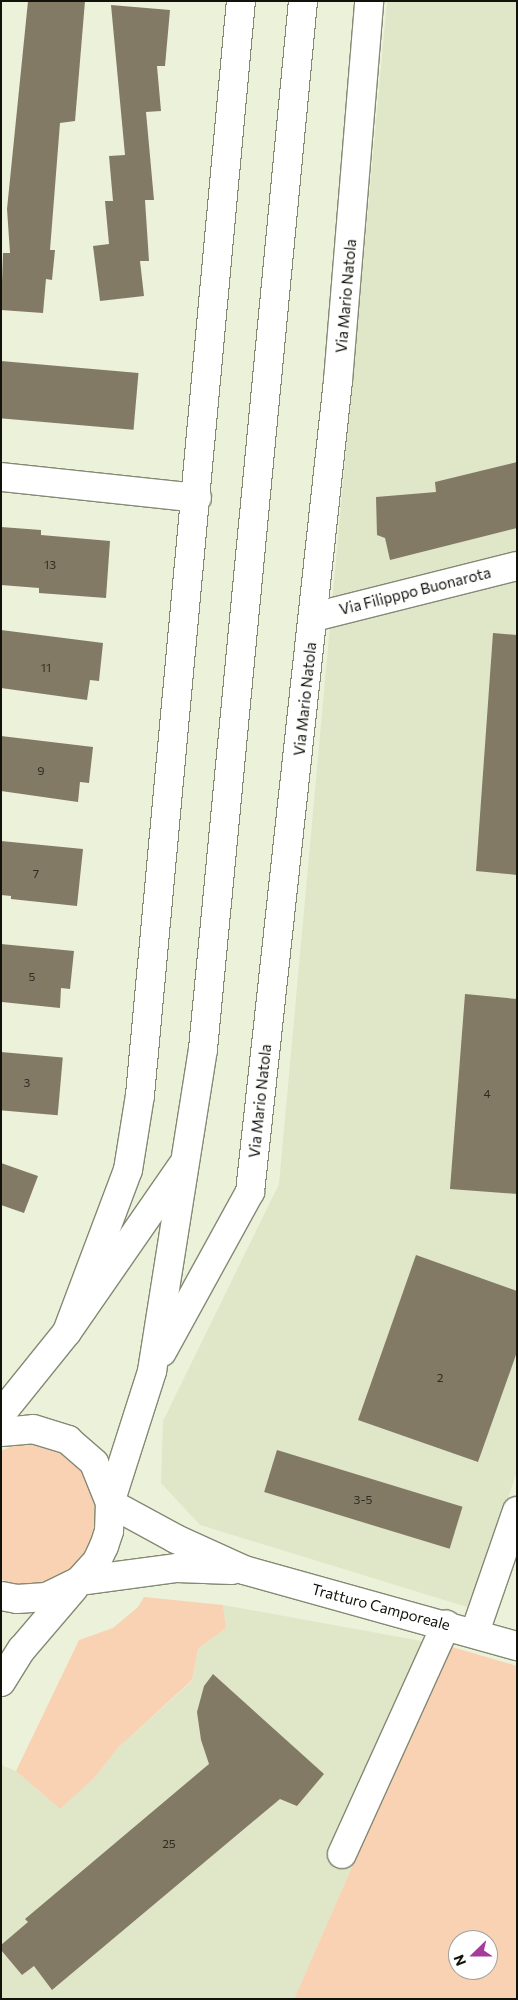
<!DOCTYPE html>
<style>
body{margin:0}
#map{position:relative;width:518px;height:2000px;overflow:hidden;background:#ecf1da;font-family:Commissioner,sans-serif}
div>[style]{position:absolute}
.built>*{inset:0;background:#e0e7c8}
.green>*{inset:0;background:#f9d2b4}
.building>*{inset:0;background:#837a66;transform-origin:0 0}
.roads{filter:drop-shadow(1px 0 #848974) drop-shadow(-1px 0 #848974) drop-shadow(0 1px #848974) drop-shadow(0 -1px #848974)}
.minor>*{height:28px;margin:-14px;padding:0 14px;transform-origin:14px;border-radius:14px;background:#fff}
span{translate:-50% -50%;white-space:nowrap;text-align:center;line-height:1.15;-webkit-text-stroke:4px #fff;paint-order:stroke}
.number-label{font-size:12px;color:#2e2d22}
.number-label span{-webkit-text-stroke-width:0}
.street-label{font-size:15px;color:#11130b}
.frame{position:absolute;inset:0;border:2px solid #11130b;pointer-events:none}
.north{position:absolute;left:448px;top:1930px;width:50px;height:50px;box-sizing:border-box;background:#fff;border:1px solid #a0a19d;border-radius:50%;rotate:248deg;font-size:14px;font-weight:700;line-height:20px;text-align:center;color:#11130b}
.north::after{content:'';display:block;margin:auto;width:18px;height:22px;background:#a53b9b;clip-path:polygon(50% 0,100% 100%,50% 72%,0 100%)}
</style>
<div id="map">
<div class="built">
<i style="clip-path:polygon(387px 1px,517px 1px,517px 1472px,470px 1608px,200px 1525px,161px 1483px,163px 1421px,279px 1184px)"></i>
<i style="clip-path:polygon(223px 1605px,449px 1646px,294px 1999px,1px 1999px,1px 1765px,16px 1771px,59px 1808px,94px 1778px,118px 1748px,192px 1681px,198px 1649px,226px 1628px)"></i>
</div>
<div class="green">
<i style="clip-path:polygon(39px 1444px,61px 1450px,80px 1463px,102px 1504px,93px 1550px,58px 1581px,35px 1586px,12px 1584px,1px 1579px,1px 1451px,15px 1445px)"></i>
<i style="clip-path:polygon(144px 1597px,223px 1605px,226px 1628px,198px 1649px,192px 1680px,118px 1748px,94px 1778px,60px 1809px,16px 1771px,79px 1640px,113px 1628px,138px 1607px)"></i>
<i style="clip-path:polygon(evenodd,449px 1646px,517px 1666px,517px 1999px,294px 1999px,449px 1646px,458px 1940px,488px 1940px,488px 1970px,458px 1970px,458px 1940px)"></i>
</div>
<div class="building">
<i style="clip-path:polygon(28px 1px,85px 1px,75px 121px,60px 123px,50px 250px,55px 250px,52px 280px,46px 279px,43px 313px,1px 310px,3px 253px,10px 253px,7px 209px)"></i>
<i style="clip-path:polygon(111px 5px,170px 10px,165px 66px,157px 66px,161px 111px,146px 112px,154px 200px,145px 200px,149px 261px,140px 261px,144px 296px,100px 301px,93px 246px,109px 244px,105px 201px,113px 201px,109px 156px,125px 155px)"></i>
<i style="left:1px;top:361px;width:138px;height:57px;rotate:5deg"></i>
<i style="clip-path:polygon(517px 462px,517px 528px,390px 560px,385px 538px,377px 535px,376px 497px,436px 492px,435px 482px)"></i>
<i style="clip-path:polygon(1px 527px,41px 530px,41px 535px,110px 541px,106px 598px,39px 593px,39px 588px,1px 585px)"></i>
<i style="clip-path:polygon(1px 630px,103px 643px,99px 681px,90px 680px,87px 700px,1px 688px)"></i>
<i style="clip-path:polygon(493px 633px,517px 635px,517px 875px,476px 871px)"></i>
<i style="clip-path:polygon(1px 736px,93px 747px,89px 783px,80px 782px,78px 802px,1px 791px)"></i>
<i style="clip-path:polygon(1px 841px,83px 849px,77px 906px,11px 899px,11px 896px,1px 895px)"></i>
<i style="clip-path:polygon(1px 944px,74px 951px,70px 989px,61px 988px,60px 1008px,2px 1002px)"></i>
<i style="clip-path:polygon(465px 994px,517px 999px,517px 1194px,450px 1189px)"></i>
<i style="left:1px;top:1052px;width:62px;height:58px;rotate:5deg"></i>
<i style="clip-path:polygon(1px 1163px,38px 1176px,24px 1213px,1px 1205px)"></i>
<i style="clip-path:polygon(416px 1255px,517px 1291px,517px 1352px,478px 1462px,358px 1420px)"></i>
<i style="left:277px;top:1450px;width:194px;height:44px;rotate:17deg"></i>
<i style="clip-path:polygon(213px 1674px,324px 1774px,297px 1806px,280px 1799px,52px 1990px,34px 1966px,22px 1975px,1px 1950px,1px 1945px,28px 1922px,25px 1919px,209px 1764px,201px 1740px,197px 1712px,204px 1686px)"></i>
</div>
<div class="roads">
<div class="minor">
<i style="left:1px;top:477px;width:197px;rotate:6.1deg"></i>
<i style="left:314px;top:617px;width:209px;rotate:-14.1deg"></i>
<i style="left:67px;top:1332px;width:173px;rotate:-69.4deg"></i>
<i style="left:128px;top:1170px;width:76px;rotate:-80.9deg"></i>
<i style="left:140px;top:1095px;width:1099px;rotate:-84.73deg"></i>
<i style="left:162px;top:1352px;width:183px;rotate:-61.2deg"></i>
<i style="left:250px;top:1192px;width:816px;rotate:-83.81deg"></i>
<i style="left:338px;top:381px;width:381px;rotate:-85.3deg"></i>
<i style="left:1px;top:1414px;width:105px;rotate:-51.2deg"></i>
<i style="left:67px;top:1332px;width:202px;rotate:-55.3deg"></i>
<i style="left:1px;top:1432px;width:32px;rotate:-5deg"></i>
<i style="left:33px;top:1429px;width:37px;rotate:17deg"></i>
<i style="left:68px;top:1440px;width:35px;rotate:41deg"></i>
<i style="left:94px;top:1463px;width:43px;rotate:68.2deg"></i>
<i style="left:110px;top:1503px;width:28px;rotate:92deg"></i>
<i style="left:109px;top:1531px;width:16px;rotate:108deg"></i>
<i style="left:104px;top:1546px;width:17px;rotate:115deg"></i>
<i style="left:97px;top:1561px;width:27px;rotate:132deg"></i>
<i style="left:79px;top:1581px;width:37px;rotate:154deg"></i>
<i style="left:46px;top:1597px;width:29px;rotate:176deg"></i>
<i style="left:17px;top:1599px;width:16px;rotate:-169deg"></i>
<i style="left:110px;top:1503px;width:139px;rotate:-72.3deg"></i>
<i style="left:152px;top:1371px;width:326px;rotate:-81deg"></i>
<i style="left:203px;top:1049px;width:1053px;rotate:-84.55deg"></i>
<i style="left:110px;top:1503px;width:75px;rotate:28.6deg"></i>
<i style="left:176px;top:1539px;width:75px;rotate:24.5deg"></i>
<i style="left:244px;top:1570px;width:283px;rotate:15.6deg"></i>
<i style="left:79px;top:1581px;width:99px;rotate:-7.6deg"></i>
<i style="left:177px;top:1568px;width:55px;rotate:2.1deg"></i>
<i style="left:475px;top:1632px;width:128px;rotate:-70.9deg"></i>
<i style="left:1px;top:1682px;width:39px;rotate:-58deg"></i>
<i style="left:22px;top:1649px;width:80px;rotate:-49.6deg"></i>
<i style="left:342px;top:1854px;width:252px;rotate:-65.6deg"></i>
</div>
</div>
<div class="number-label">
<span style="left:50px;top:565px">13</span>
<span style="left:46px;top:668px">11</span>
<span style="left:41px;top:771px">9</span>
<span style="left:36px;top:874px">7</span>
<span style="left:32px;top:977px">5</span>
<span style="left:27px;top:1083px">3</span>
<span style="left:487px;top:1094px">4</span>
<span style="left:440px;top:1378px">2</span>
<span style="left:363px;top:1500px">3-5</span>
<span style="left:169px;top:1844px">25</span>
</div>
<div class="street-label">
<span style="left:346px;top:296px;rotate:-85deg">Via Mario Natola</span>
<span style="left:415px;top:591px;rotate:-14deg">Via Filipppo Buonarota</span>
<span style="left:305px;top:699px;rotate:-84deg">Via Mario Natola</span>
<span style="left:260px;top:1101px;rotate:-84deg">Via Mario Natola</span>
<span style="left:381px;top:1607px;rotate:15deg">Tratturo Camporeale</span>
</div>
<div class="frame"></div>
<div class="north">N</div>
</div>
